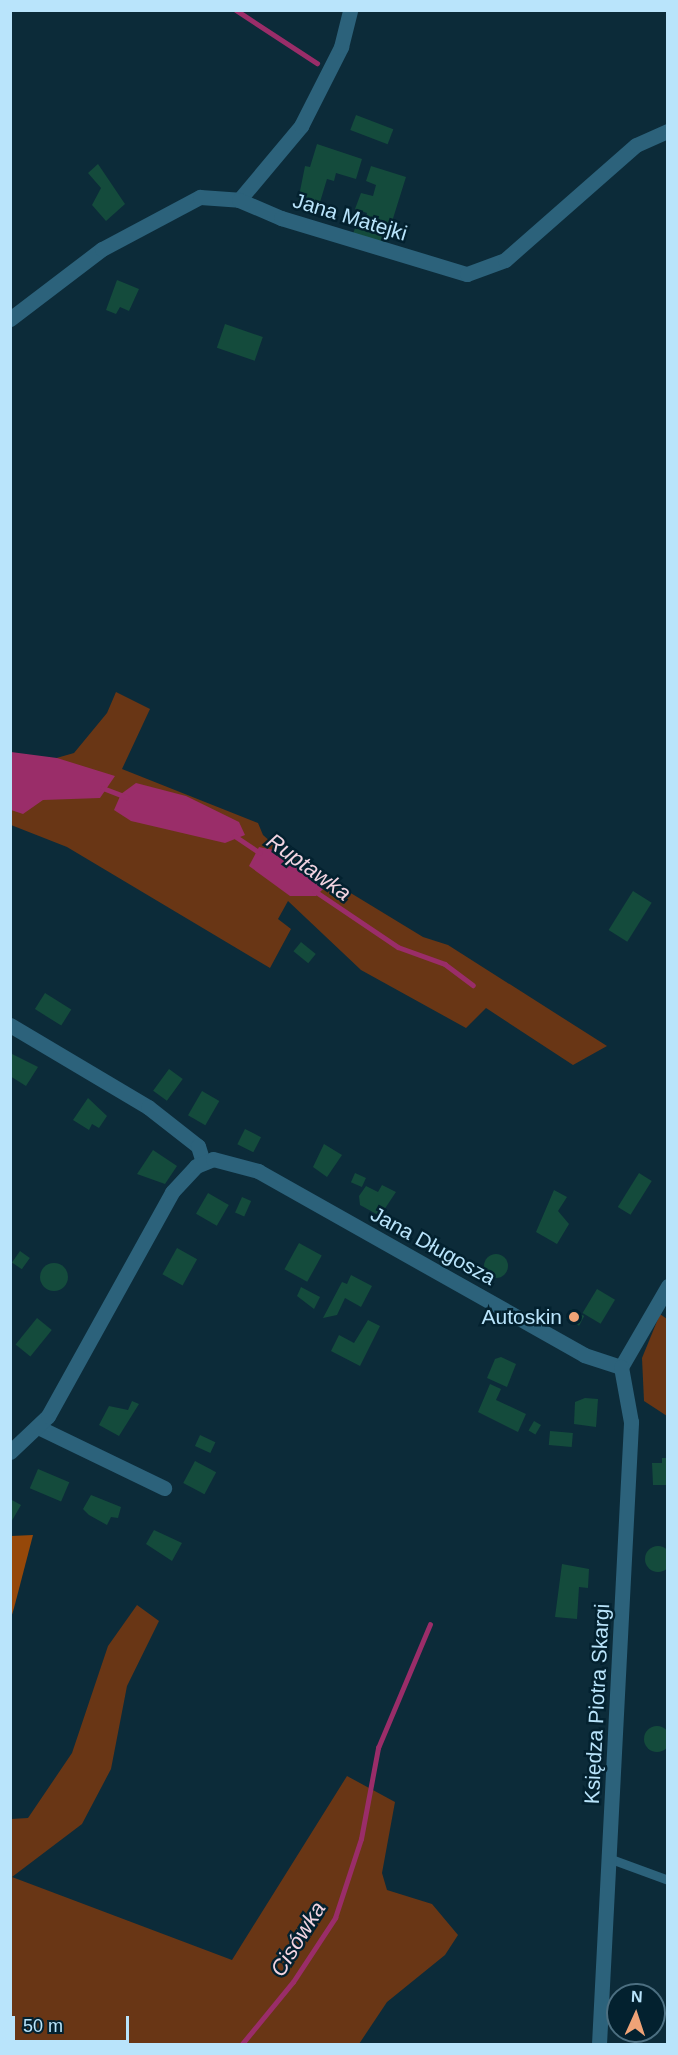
<!DOCTYPE html>
<meta charset="utf-8">
<style>
body{margin:0}
#map{position:relative;width:678px;height:2055px;overflow:hidden;background:#0c2b39;font-family:Helvetica,sans-serif}
div>[style]{position:absolute}
.green>*{inset:0;background:#693615}
.forest>*{inset:0;background:#964809}
.water>*{inset:0;background:#9a2d69}
.stream>*{height:4.5px;margin:-2.25px;padding:0 2.25px;transform-origin:2.25px;border-radius:2.25px;background:#9a2d69}
.building>*{inset:0;background:#144b3c;transform-origin:0 0}
.round{border-radius:50%}
.lane>*{height:9px;margin:-4.5px;padding:0 4.5px;transform-origin:4.5px;border-radius:4.5px;background:#2c627b}
.street>*{height:15px;margin:-7.5px;padding:0 7.5px;transform-origin:7.5px;border-radius:7.5px;background:#2c627b}
.dots>*{width:16px;height:16px;translate:-50% -50%;box-sizing:border-box;border:3px solid #03212f;border-radius:50%}
span{translate:-50% -50%;white-space:nowrap;text-align:center;line-height:1.15;-webkit-text-stroke:5px #03212f;paint-order:stroke}
.street-label{font-size:21px;color:#b9e4fb}
.poi-label{font-size:21px;color:#b9e4fb}
.right{translate:-100% -50%;text-align:right}
.water-label{font-size:22px;color:#f2d4e1;font-style:italic}
.frame{position:absolute;inset:0;border:12px solid #b9e4fb;pointer-events:none}
.north{position:absolute;left:606px;top:1983px;width:60px;height:60px;box-sizing:border-box;background:#03212f;border:2px solid #4c6f81;border-radius:50%;rotate:3deg;font-size:16px;font-weight:700;line-height:24px;text-align:center;color:#b9e4fb}
.north::after{content:'';display:block;margin:auto;width:21px;height:27px;background:#efa377;clip-path:polygon(50% 0,100% 100%,50% 72%,0 100%)}
.scale{position:absolute;left:12px;top:2016px;width:117px;height:27px;box-sizing:border-box;border:3px solid #b9e4fb;border-top:0;padding-left:8px;font-size:18px;line-height:21px;white-space:nowrap;color:#b9e4fb;-webkit-text-stroke:4px #03212f;paint-order:stroke}
</style>
<div id="map">
<div class="green">
<i style="clip-path:polygon(116px 692px,150px 709px,122px 769px,258px 823px,263px 835px,280px 850px,423px 937px,448px 945px,607px 1046px,573px 1065px,486px 1008px,466px 1028px,361px 970px,288px 901px,278px 919px,291px 929px,270px 968px,67px 847px,11px 825px,10px 753px,53px 759px,74px 753px,107px 713px)"></i>
<i style="clip-path:polygon(660px 1314px,667px 1319px,667px 1416px,644px 1401px,642px 1358px)"></i>
<i style="clip-path:polygon(137px 1605px,159px 1621px,127px 1686px,111px 1769px,82px 1824px,12px 1877px,232px 1960px,347px 1776px,395px 1802px,382px 1873px,387px 1890px,432px 1904px,458px 1935px,445px 1955px,387px 2002px,359px 2044px,11px 2044px,11px 1819px,28px 1818px,72px 1753px,108px 1646px)"></i>
</div>
<div class="forest">
<i style="clip-path:polygon(33px 1535px,14px 1608px,11px 1618px,11px 1536px)"></i>
</div>
<div class="water">
<i style="clip-path:polygon(11px 752px,57px 758px,115px 776px,100px 798px,43px 800px,23px 814px,11px 810px)"></i>
<i style="clip-path:polygon(136px 783px,186px 796px,239px 822px,245px 835px,225px 843px,131px 821px,114px 810px,121px 794px)"></i>
<i style="clip-path:polygon(259px 847px,279px 851px,318px 878px,323px 889px,316px 896px,290px 896px,249px 866px)"></i>
</div>
<div class="stream">
<i style="left:236px;top:10px;width:97px;rotate:33.2deg"></i>
<i style="left:103px;top:788px;width:25px;rotate:21deg"></i>
<i style="left:235px;top:836px;width:30px;rotate:34deg"></i>
<i style="left:315px;top:891px;width:100px;rotate:34deg"></i>
<i style="left:398px;top:947px;width:50px;rotate:19.9deg"></i>
<i style="left:445px;top:964px;width:35px;rotate:37deg"></i>
<i style="left:242px;top:2044px;width:80px;rotate:-50.6deg"></i>
<i style="left:293px;top:1982px;width:77px;rotate:-56.7deg"></i>
<i style="left:335px;top:1918px;width:83px;rotate:-71.8deg"></i>
<i style="left:361px;top:1839px;width:93px;rotate:-79.4deg"></i>
<i style="left:378px;top:1748px;width:134px;rotate:-67.2deg"></i>
</div>
<div class="building">
<i style="left:356px;top:115px;width:40px;height:16px;rotate:21deg"></i>
<i style="clip-path:polygon(317px 144px,362px 159px,356px 179px,336px 173px,334px 181px,327px 179px,317px 212px,297px 206px,305px 166px,310px 167px)"></i>
<i style="clip-path:polygon(98px 164px,125px 204px,106px 221px,92px 205px,101px 188px,88px 173px)"></i>
<i style="clip-path:polygon(371px 166px,406px 177px,385px 244px,353px 234px,355px 228px,362px 230px,367px 213px,355px 209px,361px 193px,373px 196px,376px 185px,366px 181px)"></i>
<i style="clip-path:polygon(117px 280px,139px 289px,129px 311px,120px 307px,116px 314px,106px 310px)"></i>
<i style="left:225px;top:324px;width:40px;height:25px;rotate:19deg"></i>
<i style="left:633px;top:891px;width:22px;height:46px;rotate:32deg"></i>
<i style="left:301px;top:942px;width:19px;height:12px;rotate:39deg"></i>
<i style="left:45px;top:993px;width:31px;height:19px;rotate:32deg"></i>
<i style="clip-path:polygon(10px 1053px,38px 1067px,26px 1086px,10px 1076px)"></i>
<i style="left:169px;top:1069px;width:17px;height:27px;rotate:36deg"></i>
<i style="left:202px;top:1091px;width:20px;height:28px;rotate:30deg"></i>
<i style="clip-path:polygon(88px 1098px,107px 1116px,99px 1128px,92px 1124px,89px 1130px,73px 1120px)"></i>
<i style="left:245px;top:1129px;width:18px;height:17px;rotate:27deg"></i>
<i style="clip-path:polygon(324px 1144px,342px 1155px,327px 1177px,313px 1167px)"></i>
<i style="clip-path:polygon(153px 1150px,177px 1166px,165px 1184px,137px 1174px)"></i>
<i style="left:355px;top:1173px;width:12px;height:10px;rotate:24deg"></i>
<i style="left:639px;top:1173px;width:15px;height:40px;rotate:32deg"></i>
<i style="clip-path:polygon(382px 1185px,396px 1192px,380px 1216px,360px 1205px,359px 1196px,366px 1186px,378px 1192px)"></i>
<i style="clip-path:polygon(554px 1190px,567px 1197px,558px 1211px,569px 1224px,557px 1244px,536px 1232px)"></i>
<i style="left:208px;top:1193px;width:24px;height:24px;rotate:30deg"></i>
<i style="left:242px;top:1197px;width:10px;height:17px;rotate:24deg"></i>
<i style="left:299px;top:1243px;width:26px;height:30px;rotate:29deg"></i>
<i style="left:177px;top:1248px;width:23px;height:30px;rotate:29deg"></i>
<i style="left:20px;top:1251px;width:12px;height:14px;rotate:35deg"></i>
<i class="round" style="left:484px;top:1254px;width:24px;height:24px"></i>
<i class="round" style="left:40px;top:1263px;width:28px;height:28px"></i>
<i style="clip-path:polygon(351px 1275px,372px 1286px,361px 1307px,345px 1298px,337px 1315px,323px 1318px,342px 1282px,347px 1284px)"></i>
<i style="clip-path:polygon(301px 1287px,320px 1297px,314px 1309px,297px 1296px)"></i>
<i style="left:597px;top:1289px;width:21px;height:28px;rotate:31deg"></i>
<i style="left:571px;top:1309px;width:15px;height:11px;rotate:28deg"></i>
<i style="left:37px;top:1318px;width:19px;height:34px;rotate:39deg"></i>
<i style="clip-path:polygon(368px 1320px,380px 1326px,360px 1366px,331px 1351px,339px 1335px,354px 1343px)"></i>
<i style="clip-path:polygon(501px 1357px,516px 1364px,507px 1387px,487px 1378px,495px 1359px)"></i>
<i style="clip-path:polygon(490px 1384px,501px 1389px,496px 1400px,526px 1414px,518px 1432px,478px 1412px)"></i>
<i style="clip-path:polygon(585px 1398px,598px 1399px,596px 1427px,574px 1424px,575px 1402px)"></i>
<i style="clip-path:polygon(132px 1401px,139px 1404px,119px 1436px,99px 1425px,109px 1406px,128px 1410px)"></i>
<i style="left:534px;top:1421px;width:8px;height:11px;rotate:30deg"></i>
<i style="left:550px;top:1431px;width:23px;height:14px;rotate:5deg"></i>
<i style="left:200px;top:1435px;width:17px;height:12px;rotate:25deg"></i>
<i style="clip-path:polygon(662px 1458px,668px 1458px,668px 1485px,653px 1485px,652px 1463px,662px 1463px)"></i>
<i style="left:195px;top:1461px;width:24px;height:25px;rotate:28deg"></i>
<i style="left:38px;top:1469px;width:34px;height:21px;rotate:23deg"></i>
<i style="clip-path:polygon(91px 1495px,121px 1507px,118px 1518px,111px 1517px,107px 1525px,89px 1515px,83px 1509px)"></i>
<i style="clip-path:polygon(10px 1499px,21px 1505px,10px 1524px)"></i>
<i style="clip-path:polygon(154px 1530px,182px 1543px,172px 1561px,146px 1544px)"></i>
<i class="round" style="left:645px;top:1546px;width:26px;height:26px"></i>
<i style="clip-path:polygon(562px 1564px,589px 1569px,588px 1588px,579px 1587px,577px 1619px,555px 1617px)"></i>
<i class="round" style="left:644px;top:1726px;width:26px;height:26px"></i>
</div>
<div class="lane">
<i style="left:611px;top:1859px;width:61px;rotate:20.2deg"></i>
</div>
<div class="street">
<i style="left:239px;top:200px;width:97px;rotate:-50deg"></i>
<i style="left:301px;top:126px;width:89px;rotate:-63.1deg"></i>
<i style="left:341px;top:47px;width:38px;rotate:-76deg"></i>
<i style="left:10px;top:319px;width:116px;rotate:-37.3deg"></i>
<i style="left:102px;top:249px;width:111px;rotate:-28deg"></i>
<i style="left:200px;top:197px;width:39px;rotate:4deg"></i>
<i style="left:239px;top:200px;width:46px;rotate:23.2deg"></i>
<i style="left:281px;top:218px;width:194px;rotate:16.8deg"></i>
<i style="left:467px;top:274px;width:40px;rotate:-20.2deg"></i>
<i style="left:505px;top:260px;width:174px;rotate:-41.3deg"></i>
<i style="left:636px;top:145px;width:35px;rotate:-24deg"></i>
<i style="left:10px;top:1025px;width:161px;rotate:30.7deg"></i>
<i style="left:148px;top:1107px;width:63px;rotate:38deg"></i>
<i style="left:198px;top:1146px;width:17px;rotate:73deg"></i>
<i style="left:621px;top:1367px;width:94px;rotate:-59.9deg"></i>
<i style="left:40px;top:1428px;width:138px;rotate:25.8deg"></i>
<i style="left:10px;top:1452px;width:52px;rotate:-43.5deg"></i>
<i style="left:48px;top:1416px;width:256px;rotate:-61deg"></i>
<i style="left:172px;top:1192px;width:35px;rotate:-47deg"></i>
<i style="left:196px;top:1166px;width:18px;rotate:-22deg"></i>
<i style="left:213px;top:1159px;width:47px;rotate:14.9deg"></i>
<i style="left:258px;top:1171px;width:374px;rotate:29.4deg"></i>
<i style="left:584px;top:1355px;width:39px;rotate:18deg"></i>
<i style="left:599px;top:2044px;width:623px;rotate:-87.05deg"></i>
<i style="left:631px;top:1422px;width:56px;rotate:-100.3deg"></i>
</div>
<div class="dots">
<i style="left:574px;top:1317px;background:#efa377"></i>
</div>
<div class="street-label">
<span style="left:350px;top:217px;rotate:17deg">Jana Matejki</span>
<span style="left:433px;top:1246px;rotate:29deg">Jana Długosza</span>
<span style="left:597px;top:1704px;rotate:-87deg">Księdza Piotra Skargi</span>
</div>
<div class="poi-label">
<span class="right" style="left:562px;top:1317px">Autoskin</span>
</div>
<div class="water-label">
<span style="left:309px;top:867px;rotate:36deg">Ruptawka</span>
<span style="left:298px;top:1939px;rotate:-58deg">Cisówka</span>
</div>
<div class="frame"></div>
<div class="north">N</div>
<div class="scale">50 m</div>
</div>
